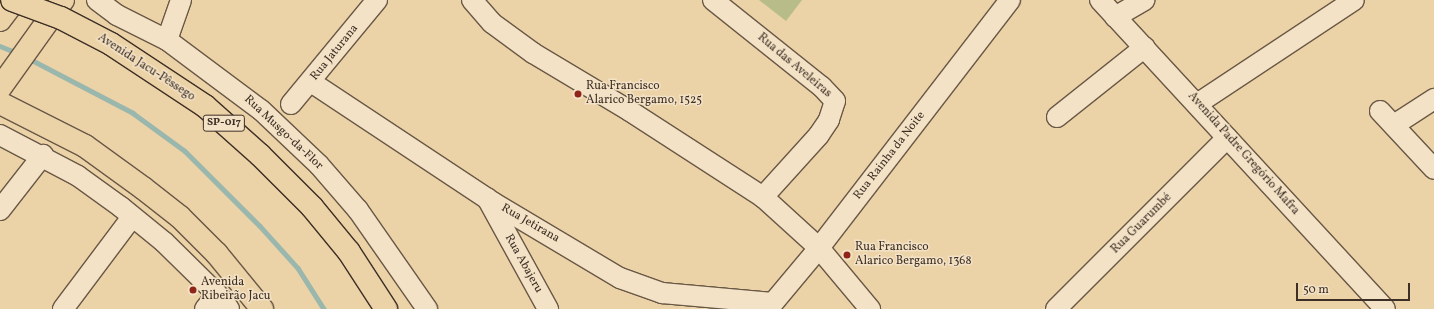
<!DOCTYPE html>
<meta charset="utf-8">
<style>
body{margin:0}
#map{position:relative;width:1434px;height:309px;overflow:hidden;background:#ecd2a7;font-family:Vollkorn,serif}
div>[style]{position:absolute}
.green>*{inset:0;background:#b7bc88}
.stream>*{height:4.5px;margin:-2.25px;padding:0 2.25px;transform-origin:2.25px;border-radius:2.25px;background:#99b7ac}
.roads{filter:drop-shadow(1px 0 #695846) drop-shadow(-1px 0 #695846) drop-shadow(0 1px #695846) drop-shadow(0 -1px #695846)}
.minor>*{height:20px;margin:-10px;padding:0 10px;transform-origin:10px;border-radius:10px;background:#f3e2c6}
.major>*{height:22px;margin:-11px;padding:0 11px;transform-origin:11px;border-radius:11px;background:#ecd2a7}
.highway>*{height:22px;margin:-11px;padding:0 11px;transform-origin:11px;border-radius:11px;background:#ecd2a7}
.bridges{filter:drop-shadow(1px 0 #3d2f25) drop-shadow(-1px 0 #3d2f25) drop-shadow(0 1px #3d2f25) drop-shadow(0 -1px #3d2f25)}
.highway-bridge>*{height:22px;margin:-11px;padding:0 11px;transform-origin:11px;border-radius:11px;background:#ecd2a7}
.dots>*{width:11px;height:11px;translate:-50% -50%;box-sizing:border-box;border:2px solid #f3e2c6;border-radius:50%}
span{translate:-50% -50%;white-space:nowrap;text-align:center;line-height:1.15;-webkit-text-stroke:3px #f3e2c6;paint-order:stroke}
.shield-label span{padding:1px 3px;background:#f3e2c6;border:1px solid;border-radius:3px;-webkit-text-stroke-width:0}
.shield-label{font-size:11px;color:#3d2f25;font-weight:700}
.street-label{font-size:12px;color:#3d2f25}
.poi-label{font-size:12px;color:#3d2f25}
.left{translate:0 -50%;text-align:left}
.scale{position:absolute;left:1296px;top:283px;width:114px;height:18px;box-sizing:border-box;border:2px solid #3d2f25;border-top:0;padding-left:5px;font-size:12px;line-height:14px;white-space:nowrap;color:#3d2f25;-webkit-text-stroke:3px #f3e2c6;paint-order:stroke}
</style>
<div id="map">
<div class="green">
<i style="clip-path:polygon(759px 0,802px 0,786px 21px)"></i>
</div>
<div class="stream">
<i style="left:0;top:46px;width:18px;rotate:22deg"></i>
<i style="left:28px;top:58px;width:119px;rotate:27.6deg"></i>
<i style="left:133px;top:113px;width:64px;rotate:36.2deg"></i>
<i style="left:185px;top:151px;width:106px;rotate:45deg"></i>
<i style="left:260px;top:226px;width:57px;rotate:47.9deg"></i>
<i style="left:298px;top:268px;width:49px;rotate:57.6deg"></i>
</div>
<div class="roads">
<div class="minor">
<i style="left:97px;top:0;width:25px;rotate:37deg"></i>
<i style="left:117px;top:15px;width:56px;rotate:26.6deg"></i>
<i style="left:167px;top:40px;width:117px;rotate:36.7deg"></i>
<i style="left:261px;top:110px;width:80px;rotate:43.5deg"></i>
<i style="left:319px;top:165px;width:60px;rotate:49.1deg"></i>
<i style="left:358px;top:210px;width:121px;rotate:55.1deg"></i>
<i style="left:472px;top:0;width:30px;rotate:49deg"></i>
<i style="left:492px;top:23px;width:51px;rotate:36.2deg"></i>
<i style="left:533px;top:53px;width:113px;rotate:30.9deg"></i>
<i style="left:630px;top:111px;width:158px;rotate:32.9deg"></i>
<i style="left:763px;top:197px;width:76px;rotate:42.3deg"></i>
<i style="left:819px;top:248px;width:80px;rotate:50.1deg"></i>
<i style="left:713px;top:0;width:139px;rotate:38.6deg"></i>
<i style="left:822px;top:87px;width:19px;rotate:47deg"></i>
<i style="left:835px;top:101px;width:20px;rotate:108deg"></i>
<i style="left:829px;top:120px;width:18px;rotate:124deg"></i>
<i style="left:819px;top:135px;width:84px;rotate:132.1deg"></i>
<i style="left:1100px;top:0;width:420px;rotate:47.3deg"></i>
<i style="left:1115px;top:17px;width:34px;rotate:-30deg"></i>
<i style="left:167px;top:40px;width:42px;rotate:-70.7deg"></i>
<i style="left:311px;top:82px;width:219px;rotate:33.5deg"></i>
<i style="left:494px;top:203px;width:147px;rotate:30.8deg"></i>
<i style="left:620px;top:278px;width:45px;rotate:19.7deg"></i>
<i style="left:662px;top:293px;width:111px;rotate:5.1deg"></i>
<i style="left:291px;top:104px;width:135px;rotate:-50.4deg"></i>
<i style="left:1197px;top:104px;width:188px;rotate:-33.5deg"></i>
<i style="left:1380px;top:111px;width:79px;rotate:47deg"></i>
<i style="left:1057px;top:117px;width:112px;rotate:-38.5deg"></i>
<i style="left:1394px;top:125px;width:48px;rotate:-33deg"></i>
<i style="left:0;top:135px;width:88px;rotate:27.7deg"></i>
<i style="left:78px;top:176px;width:53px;rotate:35.8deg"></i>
<i style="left:121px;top:207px;width:55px;rotate:39.1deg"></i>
<i style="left:164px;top:242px;width:74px;rotate:44.5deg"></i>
<i style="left:217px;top:294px;width:19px;rotate:51deg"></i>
<i style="left:487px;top:198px;width:127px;rotate:61.2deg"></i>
<i style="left:0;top:210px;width:70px;rotate:-52deg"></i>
<i style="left:63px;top:309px;width:115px;rotate:-53.1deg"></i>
<i style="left:205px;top:309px;width:19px;rotate:-51deg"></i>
<i style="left:768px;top:309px;width:80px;rotate:-50.1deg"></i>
<i style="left:819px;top:248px;width:313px;rotate:-52.4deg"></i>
<i style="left:1056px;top:309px;width:242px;rotate:-45deg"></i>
</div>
<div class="major">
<i style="left:0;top:20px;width:25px;rotate:-53deg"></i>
<i style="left:0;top:88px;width:108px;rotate:-54.4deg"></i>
</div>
<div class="highway">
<i style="left:0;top:103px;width:95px;rotate:26.8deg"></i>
<i style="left:85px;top:146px;width:72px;rotate:35.9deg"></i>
<i style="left:143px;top:188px;width:47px;rotate:38.1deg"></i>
<i style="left:180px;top:217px;width:52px;rotate:45deg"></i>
<i style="left:217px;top:254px;width:71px;rotate:50.7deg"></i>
</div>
</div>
<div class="bridges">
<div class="highway-bridge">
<i style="left:12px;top:0;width:52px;rotate:20.2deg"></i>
<i style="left:61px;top:18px;width:56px;rotate:27.5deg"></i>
<i style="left:111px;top:44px;width:113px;rotate:33.4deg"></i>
<i style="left:205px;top:106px;width:74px;rotate:41.7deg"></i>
<i style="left:260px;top:155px;width:74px;rotate:45deg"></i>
<i style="left:312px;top:207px;width:58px;rotate:50.6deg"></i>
<i style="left:349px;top:252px;width:68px;rotate:57deg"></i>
</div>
</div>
<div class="dots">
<i style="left:578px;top:94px;background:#8f2418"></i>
<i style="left:847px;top:255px;background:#8f2418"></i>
<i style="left:193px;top:290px;background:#8f2418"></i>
</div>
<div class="shield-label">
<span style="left:224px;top:123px">SP-017</span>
</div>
<div class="street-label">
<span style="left:335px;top:53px;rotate:-51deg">Rua Jaturana</span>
<span style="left:794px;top:66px;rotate:40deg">Rua das Aveleiras</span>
<span style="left:146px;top:68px;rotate:33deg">Avenida Jacu-Pêssego</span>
<span style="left:283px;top:133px;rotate:43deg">Rua Musgo-da-Flor</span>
<span style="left:1243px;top:154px;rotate:48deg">Avenida Padre Gregório Mafra</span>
<span style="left:890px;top:156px;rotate:-52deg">Rua Rainha da Noite</span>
<span style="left:530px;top:224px;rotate:30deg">Rua Jetirana</span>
<span style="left:1142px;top:224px;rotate:-45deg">Rua Guarumbé</span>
<span style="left:523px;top:264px;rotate:61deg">Rua Abajeru</span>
</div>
<div class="poi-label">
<span class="left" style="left:586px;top:94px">Rua Francisco<br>Alarico Bergamo, 1525</span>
<span class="left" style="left:855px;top:255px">Rua Francisco<br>Alarico Bergamo, 1368</span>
<span class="left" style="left:201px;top:290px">Avenida<br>Ribeirão Jacu</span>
</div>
<div class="scale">50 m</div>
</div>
